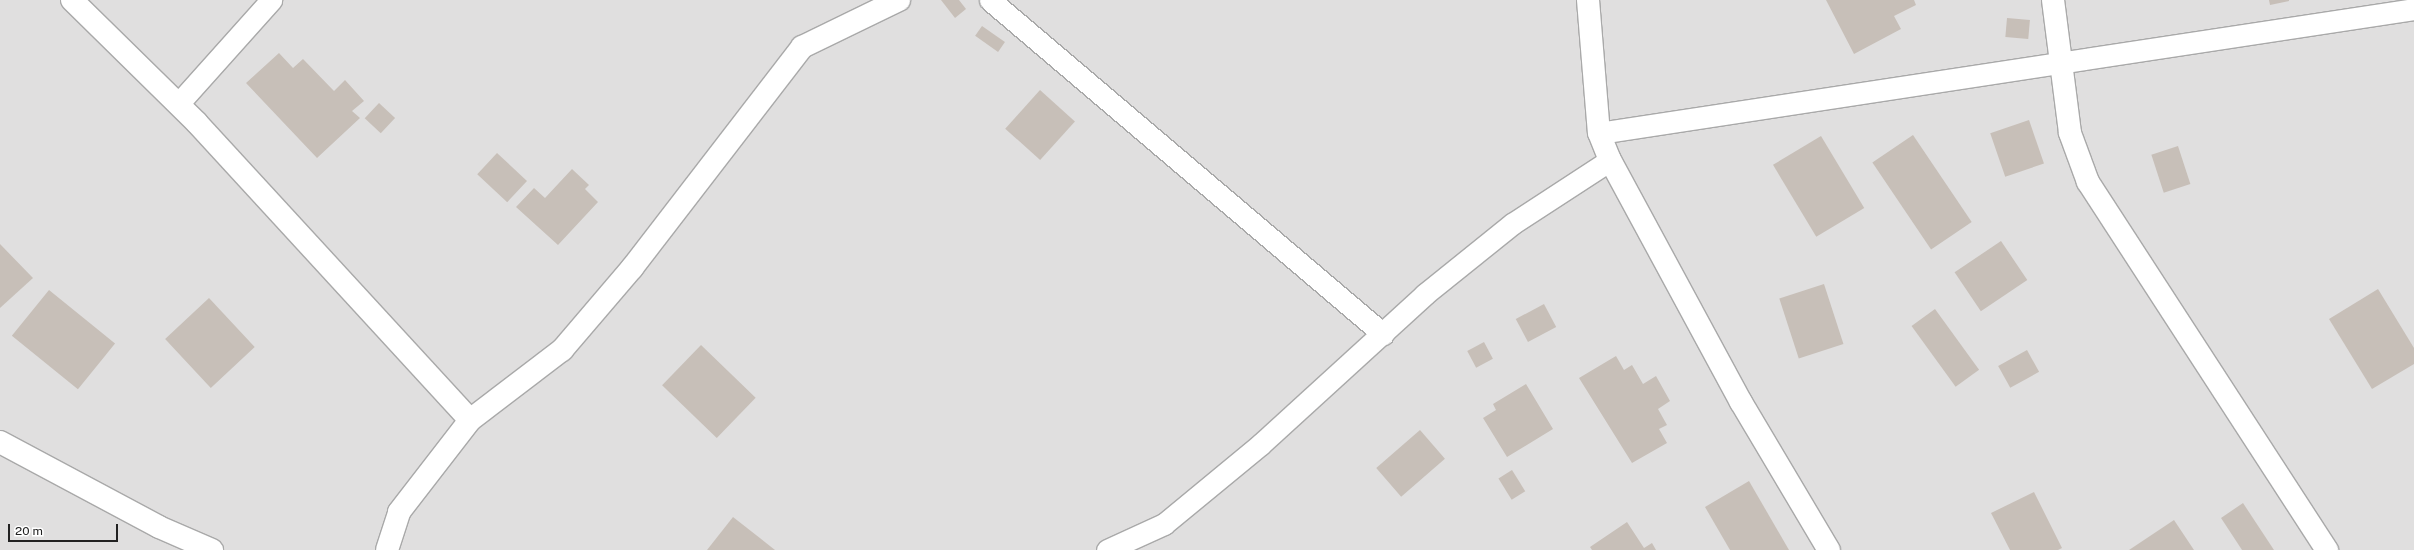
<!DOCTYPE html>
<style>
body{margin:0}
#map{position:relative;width:2414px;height:550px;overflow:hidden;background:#f2efe9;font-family:"Public Sans",sans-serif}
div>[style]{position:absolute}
.residential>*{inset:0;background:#e0dfdf;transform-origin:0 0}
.building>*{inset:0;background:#c7bfb8;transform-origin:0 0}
.roads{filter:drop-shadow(1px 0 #a9a9a9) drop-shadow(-1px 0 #a9a9a9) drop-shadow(0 1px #a9a9a9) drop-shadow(0 -1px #a9a9a9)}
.service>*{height:21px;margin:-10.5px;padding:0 10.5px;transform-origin:10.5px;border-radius:10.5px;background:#fff}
.minor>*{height:22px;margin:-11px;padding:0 11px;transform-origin:11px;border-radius:11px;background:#fff}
span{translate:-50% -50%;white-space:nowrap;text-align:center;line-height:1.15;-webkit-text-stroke:3px #fff;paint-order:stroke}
.scale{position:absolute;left:8px;top:524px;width:110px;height:18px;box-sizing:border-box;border:2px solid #222;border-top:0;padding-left:5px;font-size:12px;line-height:14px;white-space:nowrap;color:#222;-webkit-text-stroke:3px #fff;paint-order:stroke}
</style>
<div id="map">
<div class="residential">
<i style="left:0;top:0;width:2414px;height:550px"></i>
</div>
<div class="building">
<i style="clip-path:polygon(941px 0,959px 0,966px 9px,955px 18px)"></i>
<i style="clip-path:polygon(1826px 0,1914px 0,1916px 5px,1894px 16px,1901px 29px,1854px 54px)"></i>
<i style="clip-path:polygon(2269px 0,2289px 0,2289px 1px,2270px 5px)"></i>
<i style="left:2007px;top:18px;width:23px;height:19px;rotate:5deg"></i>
<i style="left:982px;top:26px;width:28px;height:12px;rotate:35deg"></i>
<i style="clip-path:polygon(279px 53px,293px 68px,303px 59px,334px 91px,345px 80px,364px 101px,352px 111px,360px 118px,317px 158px,246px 83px)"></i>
<i style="left:1040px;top:90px;width:47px;height:52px;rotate:42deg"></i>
<i style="left:379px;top:103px;width:22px;height:21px;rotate:43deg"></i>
<i style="left:2029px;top:120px;width:46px;height:41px;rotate:71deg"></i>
<i style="left:1913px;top:135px;width:105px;height:49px;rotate:56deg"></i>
<i style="left:1821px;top:136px;width:84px;height:56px;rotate:59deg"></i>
<i style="left:2178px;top:146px;width:40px;height:28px;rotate:72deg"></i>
<i style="left:497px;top:153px;width:41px;height:29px;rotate:43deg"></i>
<i style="clip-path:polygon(572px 169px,589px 185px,585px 189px,598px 202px,558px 245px,516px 207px,534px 188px,545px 198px)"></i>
<i style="left:2001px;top:241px;width:47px;height:56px;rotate:56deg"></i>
<i style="clip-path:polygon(0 244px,33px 278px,0 308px)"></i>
<i style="left:1824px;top:284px;width:63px;height:47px;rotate:72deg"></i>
<i style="clip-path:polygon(2378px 289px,2414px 348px,2414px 364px,2372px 389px,2329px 319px)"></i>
<i style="left:49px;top:290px;width:85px;height:59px;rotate:39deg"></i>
<i style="left:209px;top:298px;width:67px;height:60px;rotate:47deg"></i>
<i style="left:1544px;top:304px;width:26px;height:32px;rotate:62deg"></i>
<i style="left:1935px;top:309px;width:75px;height:29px;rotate:54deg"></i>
<i style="left:1484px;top:342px;width:19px;height:19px;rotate:62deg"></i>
<i style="left:701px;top:345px;width:76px;height:56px;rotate:44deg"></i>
<i style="left:2027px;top:350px;width:25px;height:33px;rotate:61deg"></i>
<i style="clip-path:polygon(1616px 356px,1624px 370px,1632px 365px,1643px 384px,1656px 376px,1670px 401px,1658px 409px,1667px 425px,1659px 429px,1667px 443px,1632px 463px,1579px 378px)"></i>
<i style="clip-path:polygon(1526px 384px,1553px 429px,1507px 457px,1483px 418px,1496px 410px,1493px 404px)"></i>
<i style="left:1420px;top:430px;width:38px;height:58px;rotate:49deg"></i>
<i style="left:1512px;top:470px;width:25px;height:16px;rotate:58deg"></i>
<i style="clip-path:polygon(1749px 481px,1789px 550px,1730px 550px,1705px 507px)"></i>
<i style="clip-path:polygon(2034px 492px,2062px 548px,2058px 550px,2010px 550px,1991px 513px)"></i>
<i style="clip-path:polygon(2243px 503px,2274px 550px,2242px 550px,2221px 518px)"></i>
<i style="clip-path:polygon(733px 517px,775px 550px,707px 550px)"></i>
<i style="clip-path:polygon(2174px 520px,2194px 550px,2129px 550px)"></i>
<i style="clip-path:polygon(1627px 522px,1644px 548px,1652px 543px,1656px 550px,1592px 550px,1590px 547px)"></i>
</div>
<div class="roads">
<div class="service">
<i style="left:990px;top:0;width:516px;rotate:40.36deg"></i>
<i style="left:178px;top:104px;width:140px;rotate:-48.2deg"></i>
<i style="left:1599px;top:133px;width:824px;rotate:-8.65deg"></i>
<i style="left:1107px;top:550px;width:63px;rotate:-24.5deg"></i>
<i style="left:1164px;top:524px;width:126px;rotate:-39.5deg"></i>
<i style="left:1261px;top:444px;width:222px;rotate:-42.4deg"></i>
<i style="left:1425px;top:294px;width:112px;rotate:-38.8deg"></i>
<i style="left:1512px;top:224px;width:117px;rotate:-33.1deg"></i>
</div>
<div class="minor">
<i style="left:72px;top:0;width:175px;rotate:44.5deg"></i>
<i style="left:197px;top:123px;width:403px;rotate:47.4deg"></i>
<i style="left:1588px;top:0;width:133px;rotate:85.3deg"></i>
<i style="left:1599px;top:133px;width:29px;rotate:68deg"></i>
<i style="left:1610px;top:160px;width:275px;rotate:61.6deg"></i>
<i style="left:1741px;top:402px;width:172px;rotate:59.3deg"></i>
<i style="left:2053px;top:0;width:134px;rotate:82.7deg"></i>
<i style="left:2070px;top:133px;width:52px;rotate:69.8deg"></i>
<i style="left:2088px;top:182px;width:439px;rotate:57deg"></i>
<i style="left:0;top:442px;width:180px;rotate:28.1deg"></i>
<i style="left:159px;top:527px;width:58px;rotate:23.5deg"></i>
<i style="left:387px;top:550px;width:40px;rotate:-72deg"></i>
<i style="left:399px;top:512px;width:116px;rotate:-52.3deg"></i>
<i style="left:470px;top:420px;width:116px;rotate:-37.3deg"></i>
<i style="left:562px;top:350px;width:108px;rotate:-49.5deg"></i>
<i style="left:632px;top:268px;width:279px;rotate:-52.4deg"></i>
<i style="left:802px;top:47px;width:108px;rotate:-25.9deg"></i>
</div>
</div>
<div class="scale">20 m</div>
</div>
